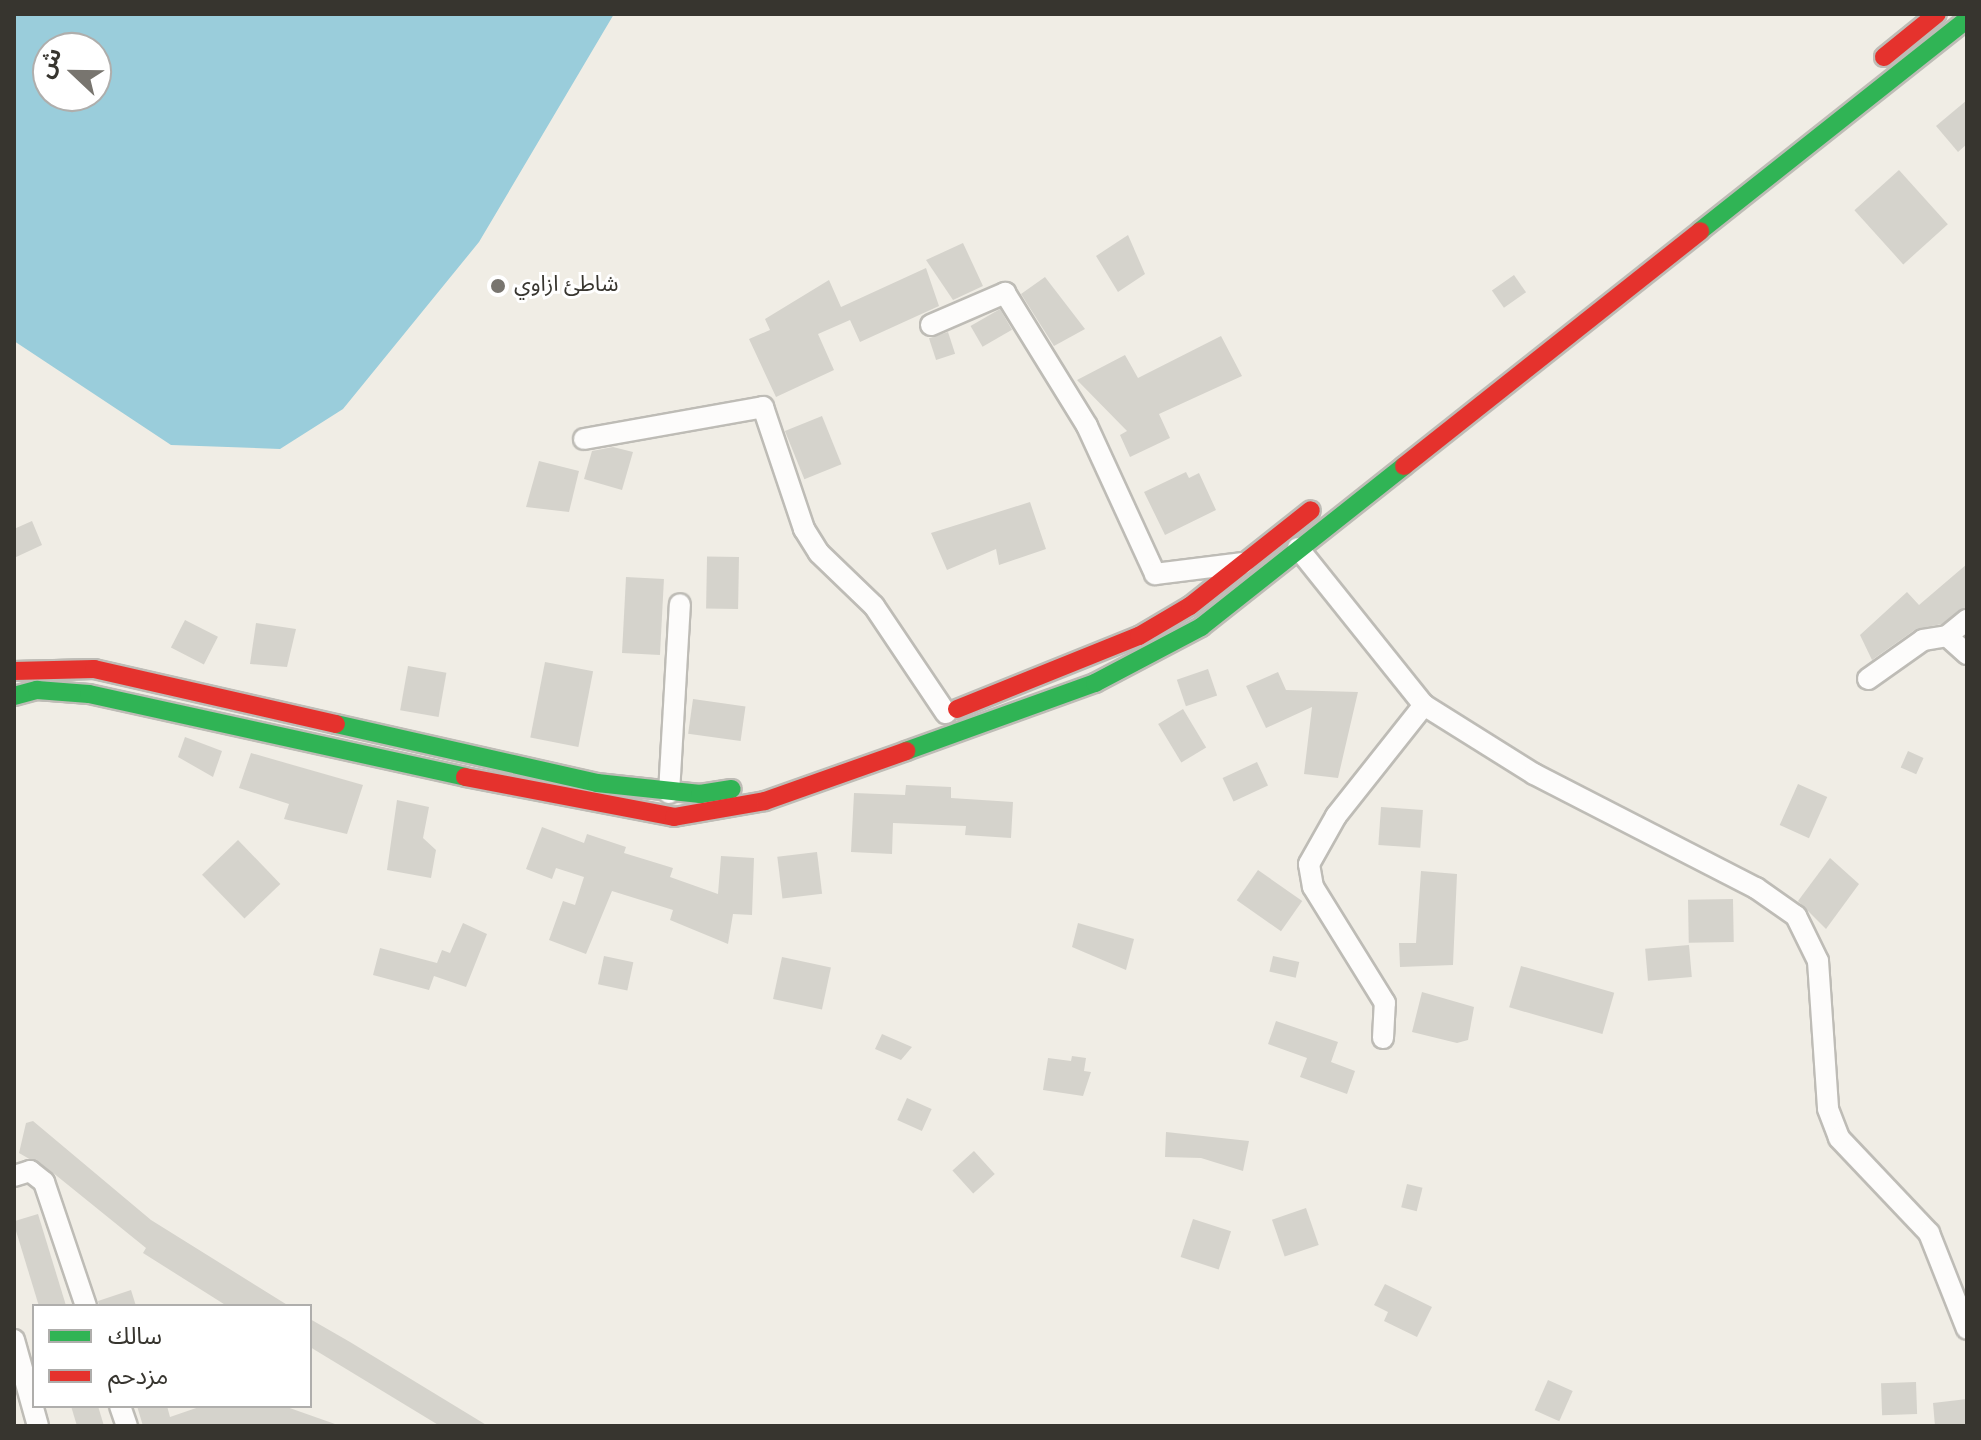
<!DOCTYPE html>
<meta charset="utf-8">
<style>
body{margin:0}
#map{position:relative;width:1981px;height:1440px;overflow:hidden;background:#f0ede5;font-family:Overpass,"Noto Sans Arabic",sans-serif}
div>[style]{position:absolute}
.water>*{inset:0;background:#9acddb}
.building>*{inset:0;background:#d5d3cc;transform-origin:0 0}
.roads{filter:drop-shadow(2px 0 #bebcb6) drop-shadow(-2px 0 #bebcb6) drop-shadow(0 2px #bebcb6) drop-shadow(0 -2px #bebcb6)}
.street>*{height:20px;margin:-10px;padding:0 10px;transform-origin:10px;border-radius:10px;background:#fdfcfb}
.fast>*{height:18px;margin:-9px;padding:0 9px;transform-origin:9px;border-radius:9px;background:#30b455}
.jam>*{height:18px;margin:-9px;padding:0 9px;transform-origin:9px;border-radius:9px;background:#e5322d}
.dots>*{width:22px;height:22px;translate:-50% -50%;box-sizing:border-box;border:4px solid #fff;border-radius:50%}
span{translate:-50% -50%;white-space:nowrap;text-align:center;line-height:1.15;-webkit-text-stroke:6px #fff;paint-order:stroke}
.poi-label{font-size:22px;color:#37352f}
.left{translate:0 -50%;text-align:left}
.frame{position:absolute;inset:0;border:16px solid #37352f;pointer-events:none}
.legend{position:absolute;left:32px;top:1304px;width:280px;height:104px;box-sizing:border-box;background:#fff;border:2px solid #afaeac;margin:0;padding:10px 14px;list-style:none;font-size:24px;color:#37352f}
.legend li{display:flex;align-items:center;gap:16px;height:40px}
.legend b{width:40px;border:2px solid #afaeac}
.north{position:absolute;left:32px;top:32px;width:80px;height:80px;box-sizing:border-box;background:#fff;border:2px solid #afaeac;border-radius:50%;rotate:292deg;font-size:22px;font-weight:700;line-height:32px;text-align:center;color:#37352f}
.north::after{content:'';display:block;margin:auto;width:28px;height:36px;background:#78756f;clip-path:polygon(50% 0,100% 100%,50% 72%,0 100%)}
</style>
<div id="map">
<div class="water">
<i style="clip-path:polygon(evenodd,14px 14px,614px 14px,479px 242px,343px 409px,280px 449px,171px 445px,14px 341px,14px 14px,48px 48px,96px 48px,96px 96px,48px 96px,48px 48px)"></i>
</div>
<div class="building">
<i style="clip-path:polygon(1967px 100px,1967px 144px,1958px 152px,1936px 126px)"></i>
<i style="left:1899px;top:170px;width:73px;height:60px;rotate:48deg"></i>
<i style="clip-path:polygon(1128px 235px,1145px 274px,1118px 292px,1096px 256px)"></i>
<i style="clip-path:polygon(963px 243px,983px 286px,953px 300px,926px 260px)"></i>
<i style="clip-path:polygon(926px 268px,939px 306px,860px 342px,850px 320px,818px 334px,834px 370px,776px 397px,749px 339px,770px 330px,765px 319px,829px 280px,841px 307px)"></i>
<i style="left:1514px;top:275px;width:21px;height:27px;rotate:55deg"></i>
<i style="clip-path:polygon(1045px 277px,1085px 329px,1054px 346px,1021px 294px)"></i>
<i style="left:1000px;top:309px;width:24px;height:34px;rotate:60deg"></i>
<i style="left:948px;top:332px;width:23px;height:20px;rotate:72deg"></i>
<i style="clip-path:polygon(1221px 336px,1242px 376px,1159px 414px,1170px 438px,1130px 457px,1120px 435px,1127px 431px,1077px 380px,1125px 355px,1138px 378px)"></i>
<i style="left:822px;top:416px;width:52px;height:40px;rotate:68deg"></i>
<i style="clip-path:polygon(613px 447px,633px 452px,622px 490px,584px 479px,592px 451px)"></i>
<i style="clip-path:polygon(539px 461px,579px 471px,569px 512px,526px 507px)"></i>
<i style="clip-path:polygon(1186px 472px,1189px 478px,1199px 473px,1216px 510px,1165px 535px,1144px 492px)"></i>
<i style="clip-path:polygon(1030px 502px,1046px 549px,999px 565px,996px 549px,947px 570px,931px 533px)"></i>
<i style="clip-path:polygon(32px 521px,42px 545px,14px 558px,14px 529px)"></i>
<i style="left:739px;top:557px;width:52px;height:32px;rotate:91deg"></i>
<i style="clip-path:polygon(1967px 564px,1967px 606px,1942px 624px,1916px 629px,1872px 660px,1860px 635px,1907px 592px,1919px 605px)"></i>
<i style="left:626px;top:577px;width:38px;height:76px;rotate:3deg"></i>
<i style="left:185px;top:620px;width:37px;height:31px;rotate:27deg"></i>
<i style="clip-path:polygon(256px 623px,296px 629px,287px 667px,250px 664px)"></i>
<i style="left:545px;top:662px;width:49px;height:77px;rotate:11deg"></i>
<i style="left:408px;top:666px;width:39px;height:45px;rotate:10deg"></i>
<i style="left:1208px;top:669px;width:28px;height:33px;rotate:71deg"></i>
<i style="clip-path:polygon(1278px 672px,1286px 690px,1358px 692px,1338px 778px,1304px 774px,1312px 707px,1266px 728px,1246px 686px)"></i>
<i style="left:693px;top:699px;width:53px;height:35px;rotate:8deg"></i>
<i style="left:1183px;top:709px;width:45px;height:29px;rotate:59deg"></i>
<i style="clip-path:polygon(185px 737px,222px 751px,213px 777px,178px 757px)"></i>
<i style="left:1908px;top:751px;width:17px;height:18px;rotate:24deg"></i>
<i style="clip-path:polygon(251px 753px,363px 785px,347px 834px,284px 819px,289px 804px,239px 788px)"></i>
<i style="left:1257px;top:762px;width:26px;height:38px;rotate:65deg"></i>
<i style="left:1798px;top:784px;width:32px;height:45px;rotate:24deg"></i>
<i style="clip-path:polygon(906px 785px,951px 787px,951px 798px,1013px 802px,1011px 838px,965px 835px,966px 826px,893px 823px,892px 854px,851px 852px,854px 793px,905px 795px)"></i>
<i style="clip-path:polygon(397px 800px,429px 807px,423px 838px,436px 850px,431px 878px,387px 870px)"></i>
<i style="left:1381px;top:807px;width:42px;height:38px;rotate:4deg"></i>
<i style="clip-path:polygon(542px 827px,584px 843px,587px 834px,626px 847px,624px 853px,673px 868px,670px 877px,718px 894px,721px 856px,754px 858px,752px 915px,733px 914px,728px 944px,670px 920px,673px 910px,612px 891px,586px 954px,549px 940px,563px 901px,575px 905px,584px 877px,556px 868px,552px 879px,526px 869px)"></i>
<i style="left:238px;top:840px;width:61px;height:50px;rotate:46deg"></i>
<i style="left:817px;top:852px;width:42px;height:40px;rotate:83deg"></i>
<i style="clip-path:polygon(1830px 858px,1859px 884px,1826px 929px,1798px 901px)"></i>
<i style="left:1258px;top:870px;width:54px;height:37px;rotate:35deg"></i>
<i style="clip-path:polygon(1421px 871px,1457px 874px,1453px 965px,1400px 967px,1399px 943px,1416px 943px)"></i>
<i style="left:1733px;top:899px;width:43px;height:45px;rotate:89deg"></i>
<i style="clip-path:polygon(463px 923px,487px 934px,466px 987px,434px 976px,429px 990px,373px 975px,380px 948px,437px 963px,442px 950px,450px 953px)"></i>
<i style="clip-path:polygon(1078px 923px,1134px 939px,1126px 970px,1072px 947px)"></i>
<i style="left:1689px;top:945px;width:32px;height:44px;rotate:85deg"></i>
<i style="left:604px;top:956px;width:30px;height:29px;rotate:12deg"></i>
<i style="left:1273px;top:956px;width:27px;height:16px;rotate:13deg"></i>
<i style="left:782px;top:957px;width:50px;height:43px;rotate:12deg"></i>
<i style="left:1521px;top:966px;width:97px;height:43px;rotate:16deg"></i>
<i style="clip-path:polygon(1422px 992px,1474px 1007px,1468px 1040px,1457px 1043px,1412px 1032px)"></i>
<i style="clip-path:polygon(1276px 1021px,1338px 1042px,1331px 1062px,1355px 1071px,1347px 1094px,1300px 1077px,1307px 1058px,1268px 1044px)"></i>
<i style="clip-path:polygon(882px 1034px,912px 1047px,901px 1060px,875px 1049px)"></i>
<i style="clip-path:polygon(1072px 1056px,1086px 1058px,1084px 1071px,1091px 1072px,1083px 1096px,1043px 1090px,1048px 1058px,1071px 1061px)"></i>
<i style="left:907px;top:1098px;width:27px;height:24px;rotate:24deg"></i>
<i style="clip-path:polygon(33px 1121px,151px 1220px,289px 1306px,227px 1306px,143px 1253px,146px 1248px,52px 1172px,19px 1153px,26px 1123px)"></i>
<i style="clip-path:polygon(1166px 1132px,1249px 1141px,1243px 1171px,1201px 1158px,1165px 1157px)"></i>
<i style="left:974px;top:1151px;width:31px;height:29px;rotate:48deg"></i>
<i style="left:1407px;top:1184px;width:16px;height:24px;rotate:14deg"></i>
<i style="left:1306px;top:1208px;width:39px;height:36px;rotate:71deg"></i>
<i style="left:38px;top:1214px;width:96px;height:26px;rotate:73deg"></i>
<i style="left:1193px;top:1219px;width:40px;height:40px;rotate:18deg"></i>
<i style="clip-path:polygon(1385px 1284px,1432px 1307px,1417px 1337px,1384px 1321px,1388px 1312px,1374px 1305px)"></i>
<i style="clip-path:polygon(131px 1290px,136px 1306px,99px 1306px,98px 1301px)"></i>
<i style="clip-path:polygon(310px 1319px,350px 1342px,488px 1426px,440px 1426px,310px 1347px)"></i>
<i style="left:1548px;top:1380px;width:27px;height:33px;rotate:24deg"></i>
<i style="left:1916px;top:1382px;width:32px;height:35px;rotate:88deg"></i>
<i style="clip-path:polygon(1967px 1399px,1967px 1426px,1935px 1426px,1933px 1403px)"></i>
<i style="clip-path:polygon(71px 1406px,98px 1406px,104px 1426px,77px 1426px)"></i>
<i style="clip-path:polygon(137px 1406px,167px 1406px,170px 1417px,202px 1406px,284px 1406px,335px 1424px,143px 1426px)"></i>
</div>
<div class="roads">
<div class="street">
<i style="left:931px;top:325px;width:81px;rotate:-23.4deg"></i>
<i style="left:1005px;top:293px;width:156px;rotate:58.3deg"></i>
<i style="left:1087px;top:426px;width:163px;rotate:65.3deg"></i>
<i style="left:1155px;top:574px;width:89px;rotate:-7.1deg"></i>
<i style="left:584px;top:439px;width:182px;rotate:-10.1deg"></i>
<i style="left:763px;top:407px;width:129px;rotate:71.4deg"></i>
<i style="left:804px;top:529px;width:28px;rotate:58deg"></i>
<i style="left:819px;top:553px;width:76px;rotate:43.9deg"></i>
<i style="left:874px;top:606px;width:129px;rotate:56.1deg"></i>
<i style="left:1298px;top:548px;width:201px;rotate:51.3deg"></i>
<i style="left:1424px;top:705px;width:130px;rotate:32.1deg"></i>
<i style="left:1534px;top:774px;width:250px;rotate:27.2deg"></i>
<i style="left:1756px;top:888px;width:49px;rotate:35deg"></i>
<i style="left:1796px;top:916px;width:50px;rotate:63.9deg"></i>
<i style="left:1818px;top:961px;width:148px;rotate:86.1deg"></i>
<i style="left:1828px;top:1109px;width:31px;rotate:69deg"></i>
<i style="left:1839px;top:1138px;width:131px;rotate:46.5deg"></i>
<i style="left:1929px;top:1233px;width:103px;rotate:68.4deg"></i>
<i style="left:1947px;top:636px;width:27px;rotate:42deg"></i>
<i style="left:1868px;top:679px;width:67px;rotate:-35.3deg"></i>
<i style="left:1923px;top:640px;width:24px;rotate:-9deg"></i>
<i style="left:1947px;top:636px;width:26px;rotate:-39deg"></i>
<i style="left:669px;top:793px;width:189px;rotate:-86.7deg"></i>
<i style="left:1383px;top:1038px;width:35px;rotate:-87deg"></i>
<i style="left:1385px;top:1003px;width:137px;rotate:-121.8deg"></i>
<i style="left:1313px;top:887px;width:23px;rotate:-100deg"></i>
<i style="left:1309px;top:864px;width:55px;rotate:-60.6deg"></i>
<i style="left:1336px;top:816px;width:142px;rotate:-51.6deg"></i>
<i style="left:14px;top:1176px;width:17px;rotate:-17deg"></i>
<i style="left:30px;top:1171px;width:18px;rotate:38deg"></i>
<i style="left:44px;top:1182px;width:131px;rotate:71.3deg"></i>
<i style="left:14px;top:1340px;width:89px;rotate:74.4deg"></i>
<i style="left:120px;top:1406px;width:21px;rotate:71deg"></i>
</div>
<div class="fast">
<i style="left:1700px;top:231px;width:341px;rotate:-38.4deg"></i>
<i style="left:14px;top:696px;width:24px;rotate:-15deg"></i>
<i style="left:37px;top:690px;width:52px;rotate:4.4deg"></i>
<i style="left:89px;top:694px;width:385px;rotate:12.4deg"></i>
<i style="left:336px;top:724px;width:268px;rotate:12.7deg"></i>
<i style="left:597px;top:783px;width:104px;rotate:6.1deg"></i>
<i style="left:700px;top:794px;width:32px;rotate:-9deg"></i>
<i style="left:906px;top:751px;width:201px;rotate:-19.8deg"></i>
<i style="left:1095px;top:683px;width:120px;rotate:-27.8deg"></i>
<i style="left:1201px;top:627px;width:259px;rotate:-38.4deg"></i>
</div>
<div class="jam">
<i style="left:1884px;top:57px;width:68px;rotate:-39.1deg"></i>
<i style="left:1404px;top:466px;width:378px;rotate:-38.4deg"></i>
<i style="left:14px;top:671px;width:80px;rotate:-1.4deg"></i>
<i style="left:94px;top:669px;width:248px;rotate:12.8deg"></i>
<i style="left:957px;top:709px;width:196px;rotate:-21.9deg"></i>
<i style="left:1139px;top:636px;width:59px;rotate:-30.5deg"></i>
<i style="left:1190px;top:606px;width:154px;rotate:-38.4deg"></i>
<i style="left:465px;top:777px;width:213px;rotate:10.8deg"></i>
<i style="left:674px;top:817px;width:92px;rotate:-10deg"></i>
<i style="left:765px;top:801px;width:150px;rotate:-19.5deg"></i>
</div>
</div>
<div class="dots">
<i style="left:498px;top:286px;background:#78756f"></i>
</div>
<div class="poi-label">
<span class="left" style="left:514px;top:286px">شاطئ ازاوي</span>
</div>
<div class="frame"></div>
<ul class="legend">
<li><b style="height:10px;background:#30b455"></b>سالك</li>
<li><b style="height:10px;background:#e5322d"></b>مزدحم</li>
</ul>
<div class="north">ش</div>
</div>
